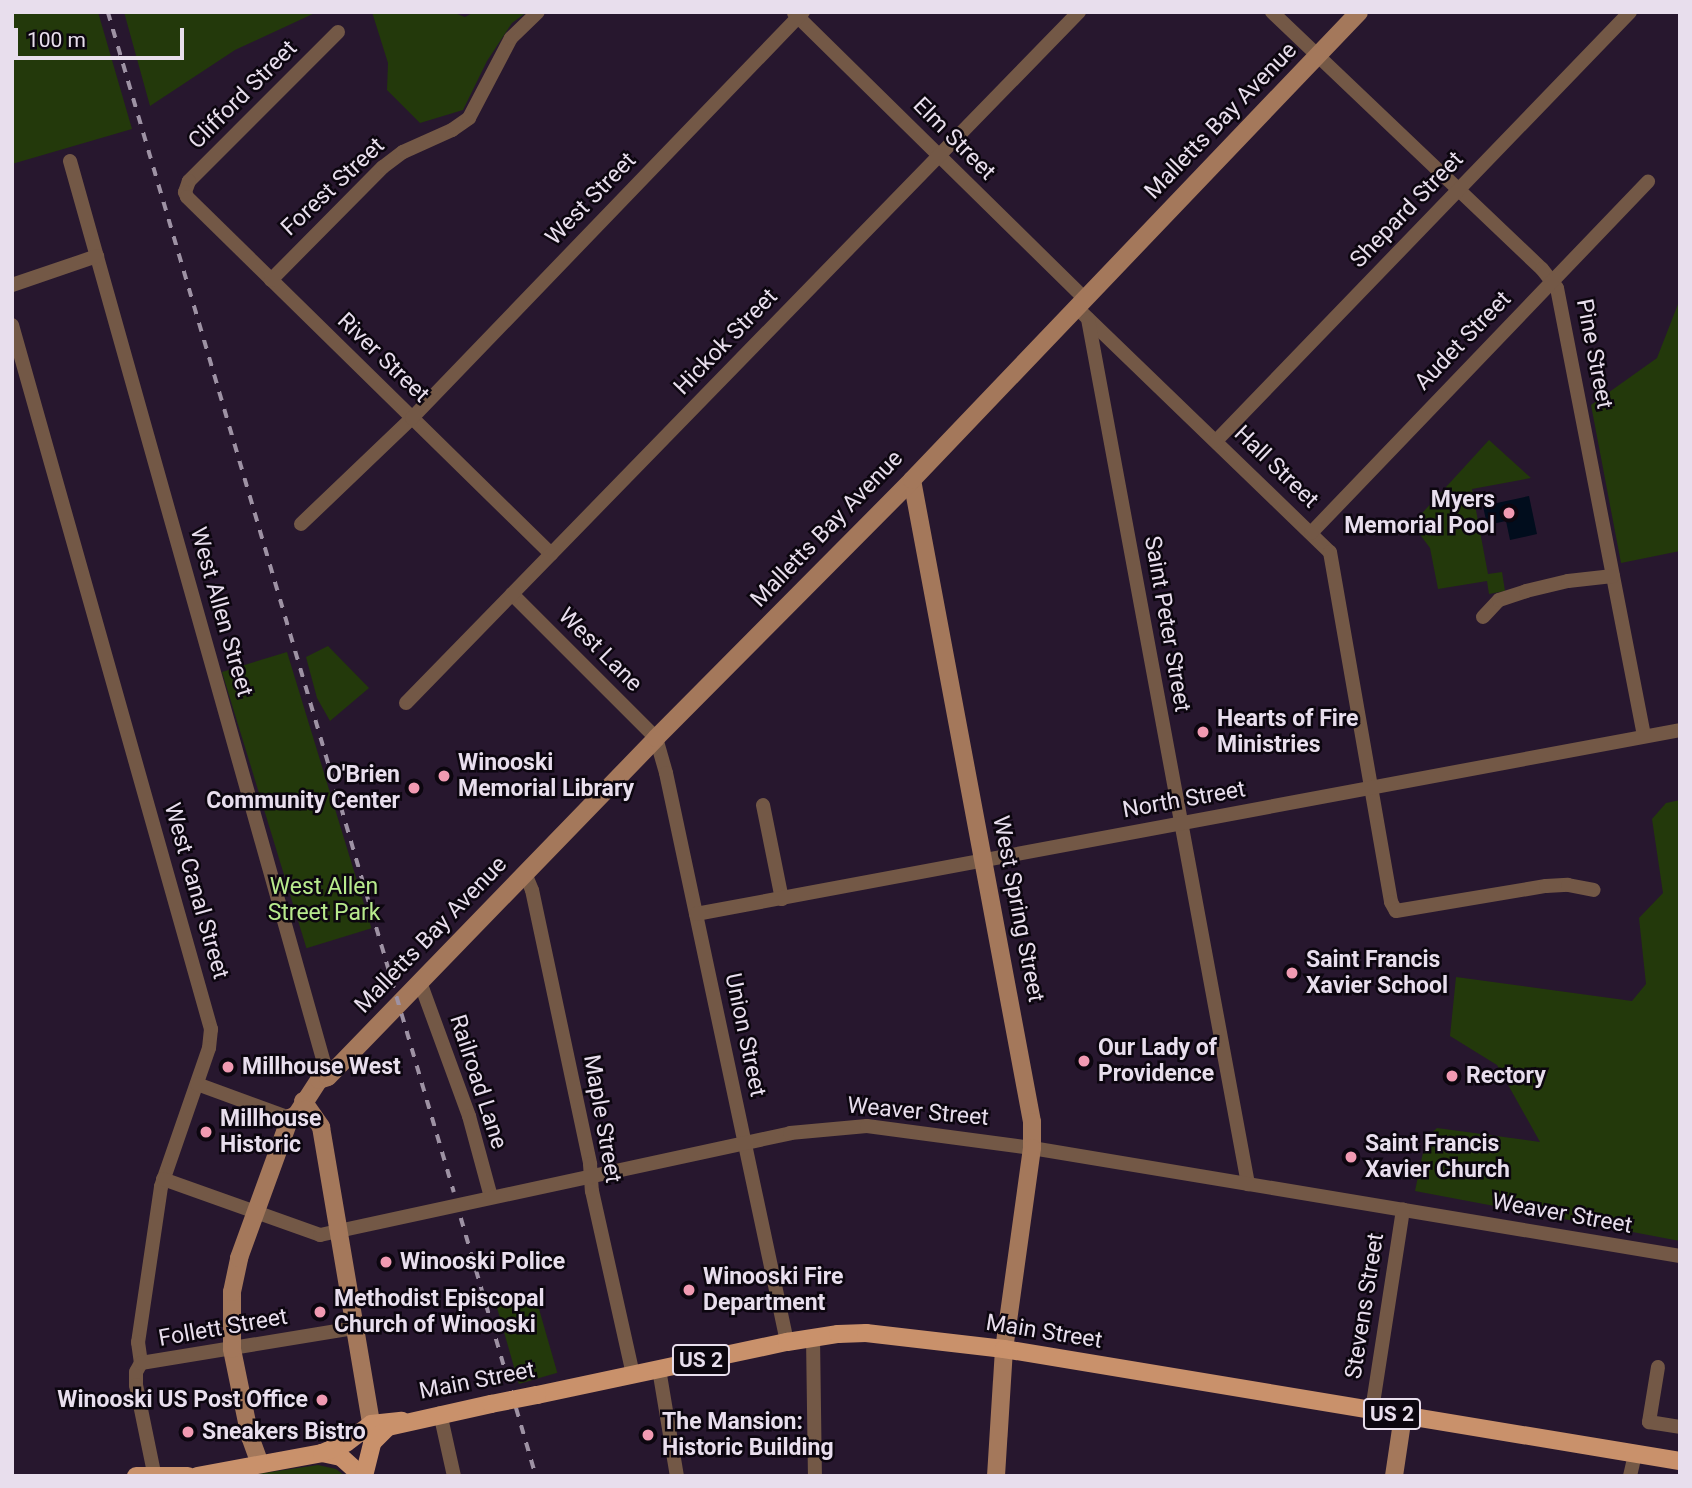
<!DOCTYPE html>
<style>
body{margin:0}
#map{position:relative;width:1692px;height:1488px;overflow:hidden;background:#27172e;font-family:Roboto,sans-serif}
div>[style]{position:absolute}
.green>*{inset:0;background:#23390b;transform-origin:0 0}
.water>*{inset:0;background:#010d1d}
.street>*{height:14px;margin:-7px;padding:0 7px;transform-origin:7px;border-radius:7px;background:#735846}
.secondary>*{height:18px;margin:-9px;padding:0 9px;transform-origin:9px;border-radius:9px;background:#a4785b}
.primary>*{height:18px;margin:-9px;padding:0 9px;transform-origin:9px;border-radius:9px;background:#c9916b}
.rail>*{height:3.5px;margin-top:-1.75px;transform-origin:0;background:repeating-linear-gradient(90deg,#9e92a4 0 9px,transparent 0 18px)}
.primary-bridge>*{height:18px;margin:-9px;padding:0 9px;transform-origin:9px;border-radius:9px;background:#c9916b}
.dots>*{width:19px;height:19px;translate:-50% -50%;box-sizing:border-box;border:4px solid #0c060f;border-radius:50%}
span{translate:-50% -50%;white-space:nowrap;text-align:center;line-height:1.15;-webkit-text-stroke:5px #0c060f;paint-order:stroke}
.shield-label span{padding:2px 5px;background:#0c060f;border:2px solid;border-radius:5px;-webkit-text-stroke-width:0}
.shield-label{font-size:21px;color:#e8deed;font-weight:700}
.street-label{font-size:23px;color:#e8deed}
.poi-label{font-size:23px;color:#e8deed;font-weight:700}
.right{translate:-100% -50%;text-align:right}
.left{translate:0 -50%;text-align:left}
.park-label{font-size:23px;color:#b8ea8d}
.frame{position:absolute;inset:0;border:14px solid #e8deed;pointer-events:none}
.scale{position:absolute;left:14px;top:28px;width:170px;height:32px;box-sizing:border-box;border:4px solid #e8deed;border-top:0;padding-left:9px;font-size:21px;line-height:24px;white-space:nowrap;color:#e8deed;-webkit-text-stroke:5px #0c060f;paint-order:stroke}
</style>
<div id="map">
<div class="green">
<i style="clip-path:polygon(12px 12px,98px 12px,132px 129px,12px 164px)"></i>
<i style="clip-path:polygon(124px 12px,317px 12px,235px 50px,150px 106px)"></i>
<i style="clip-path:polygon(372px 12px,452px 12px,465px 17px,474px 12px,527px 12px,512px 23px,487px 61px,463px 110px,420px 123px,387px 90px,388px 63px)"></i>
<i style="clip-path:polygon(1680px 299px,1680px 551px,1621px 563px,1591px 405px,1657px 358px)"></i>
<i style="clip-path:polygon(1489px 440px,1531px 478px,1472px 489px,1488px 574px,1502px 572px,1505px 591px,1489px 594px,1487px 581px,1438px 589px,1430px 548px,1415px 528px,1414px 522px)"></i>
<i style="clip-path:polygon(328px 646px,369px 688px,330px 721px,317px 698px,306px 657px)"></i>
<i style="left:287px;top:652px;width:289px;height:68px;rotate:73deg"></i>
<i style="clip-path:polygon(1680px 800px,1680px 1241px,1415px 1191px,1426px 1138px,1437px 1128px,1540px 1142px,1497px 1065px,1450px 1036px,1456px 977px,1632px 1001px,1646px 984px,1639px 918px,1663px 893px,1652px 819px,1666px 803px)"></i>
<i style="left:535px;top:1295px;width:81px;height:40px;rotate:74deg"></i>
<i style="clip-path:polygon(318px 1465px,336px 1469px,345px 1476px,243px 1476px)"></i>
</div>
<div class="water">
<i style="clip-path:polygon(1529px 496px,1537px 534px,1510px 540px,1506px 521px,1487px 525px,1483px 506px)"></i>
</div>
<div class="street">
<i style="left:1272px;top:12px;width:373px;rotate:43.6deg"></i>
<i style="left:1542px;top:269px;width:24px;rotate:52deg"></i>
<i style="left:1557px;top:288px;width:456px;rotate:79deg"></i>
<i style="left:794px;top:13px;width:407px;rotate:44.5deg"></i>
<i style="left:338px;top:32px;width:211px;rotate:135deg"></i>
<i style="left:189px;top:181px;width:12px;rotate:110deg"></i>
<i style="left:185px;top:192px;width:5px;rotate:68deg"></i>
<i style="left:187px;top:197px;width:510px;rotate:44.44deg"></i>
<i style="left:70px;top:161px;width:952px;rotate:74.27deg"></i>
<i style="left:271px;top:280px;width:159px;rotate:-45.3deg"></i>
<i style="left:383px;top:167px;width:25px;rotate:-37deg"></i>
<i style="left:403px;top:152px;width:54px;rotate:-24.2deg"></i>
<i style="left:452px;top:130px;width:21px;rotate:-35deg"></i>
<i style="left:469px;top:118px;width:90px;rotate:-62.3deg"></i>
<i style="left:511px;top:38px;width:37px;rotate:-44deg"></i>
<i style="left:12px;top:285px;width:90px;rotate:-18.8deg"></i>
<i style="left:1076px;top:307px;width:353px;rotate:44deg"></i>
<i style="left:1330px;top:552px;width:355px;rotate:80.1deg"></i>
<i style="left:1391px;top:902px;width:10px;rotate:61deg"></i>
<i style="left:1396px;top:911px;width:152px;rotate:-9.5deg"></i>
<i style="left:1546px;top:886px;width:22px;rotate:-3deg"></i>
<i style="left:1568px;top:885px;width:26px;rotate:11deg"></i>
<i style="left:1088px;top:319px;width:880px;rotate:79.52deg"></i>
<i style="left:12px;top:325px;width:732px;rotate:74.22deg"></i>
<i style="left:211px;top:1029px;width:19px;rotate:96deg"></i>
<i style="left:209px;top:1048px;width:147px;rotate:109.1deg"></i>
<i style="left:161px;top:1187px;width:157px;rotate:98.4deg"></i>
<i style="left:138px;top:1342px;width:21px;rotate:82deg"></i>
<i style="left:141px;top:1363px;width:10px;rotate:119deg"></i>
<i style="left:136px;top:1372px;width:13px;rotate:90deg"></i>
<i style="left:136px;top:1385px;width:90px;rotate:78.4deg"></i>
<i style="left:1216px;top:441px;width:596px;rotate:-46.02deg"></i>
<i style="left:301px;top:524px;width:153px;rotate:-43.7deg"></i>
<i style="left:412px;top:418px;width:564px;rotate:-46.08deg"></i>
<i style="left:1311px;top:533px;width:487px;rotate:-46.2deg"></i>
<i style="left:512px;top:594px;width:204px;rotate:45deg"></i>
<i style="left:656px;top:738px;width:36px;rotate:74deg"></i>
<i style="left:666px;top:773px;width:582px;rotate:77.99deg"></i>
<i style="left:1483px;top:617px;width:23px;rotate:-47deg"></i>
<i style="left:1499px;top:600px;width:28px;rotate:-18deg"></i>
<i style="left:1526px;top:591px;width:43px;rotate:-13.4deg"></i>
<i style="left:1568px;top:581px;width:45px;rotate:-6.3deg"></i>
<i style="left:406px;top:703px;width:965px;rotate:-45.76deg"></i>
<i style="left:763px;top:805px;width:96px;rotate:78.6deg"></i>
<i style="left:525px;top:873px;width:18px;rotate:68deg"></i>
<i style="left:532px;top:890px;width:280px;rotate:78deg"></i>
<i style="left:590px;top:1164px;width:27px;rotate:86deg"></i>
<i style="left:592px;top:1191px;width:189px;rotate:77.4deg"></i>
<i style="left:696px;top:914px;width:1001px;rotate:-10.59deg"></i>
<i style="left:420px;top:982px;width:143px;rotate:69.9deg"></i>
<i style="left:469px;top:1116px;width:84px;rotate:74.8deg"></i>
<i style="left:197px;top:1084px;width:99px;rotate:20.1deg"></i>
<i style="left:163px;top:1179px;width:167px;rotate:19.6deg"></i>
<i style="left:320px;top:1235px;width:481px;rotate:-12.2deg"></i>
<i style="left:790px;top:1133px;width:77px;rotate:-5.2deg"></i>
<i style="left:867px;top:1126px;width:166px;rotate:7.6deg"></i>
<i style="left:1032px;top:1148px;width:657px;rotate:9.46deg"></i>
<i style="left:813px;top:1337px;width:139px;rotate:89.2deg"></i>
<i style="left:141px;top:1363px;width:217px;rotate:-9.3deg"></i>
<i style="left:1658px;top:1367px;width:56px;rotate:99.3deg"></i>
<i style="left:1649px;top:1422px;width:31px;rotate:9deg"></i>
<i style="left:659px;top:1369px;width:109px;rotate:80.5deg"></i>
<i style="left:1372px;top:1410px;width:203px;rotate:-81.2deg"></i>
<i style="left:440px;top:1413px;width:65px;rotate:77.5deg"></i>
<i style="left:1630px;top:1476px;width:23px;rotate:-77deg"></i>
</div>
<div class="secondary">
<i style="left:912px;top:480px;width:653px;rotate:79.41deg"></i>
<i style="left:1032px;top:1122px;width:26px;rotate:90deg"></i>
<i style="left:1032px;top:1148px;width:203px;rotate:97.9deg"></i>
<i style="left:1004px;top:1349px;width:127px;rotate:93.6deg"></i>
<i style="left:303px;top:1101px;width:32px;rotate:55deg"></i>
<i style="left:321px;top:1127px;width:301px;rotate:80.4deg"></i>
<i style="left:297px;top:1114px;width:40px;rotate:-57.1deg"></i>
<i style="left:319px;top:1080px;width:9px;rotate:-18deg"></i>
<i style="left:328px;top:1077px;width:472px;rotate:-45.9deg"></i>
<i style="left:656px;top:738px;width:363px;rotate:-45.2deg"></i>
<i style="left:912px;top:480px;width:647px;rotate:-46.31deg"></i>
<i style="left:260px;top:1464px;width:29px;rotate:-110deg"></i>
<i style="left:250px;top:1437px;width:90px;rotate:-101.6deg"></i>
<i style="left:232px;top:1349px;width:57px;rotate:-90deg"></i>
<i style="left:232px;top:1292px;width:35px;rotate:-78deg"></i>
<i style="left:239px;top:1258px;width:149px;rotate:-70deg"></i>
<i style="left:290px;top:1118px;width:18px;rotate:-27deg"></i>
<i style="left:1394px;top:1476px;width:61px;rotate:-81.5deg"></i>
</div>
<div class="primary">
<i style="left:537px;top:1395px;width:256px;rotate:-12deg"></i>
<i style="left:787px;top:1342px;width:52px;rotate:-8.9deg"></i>
<i style="left:838px;top:1334px;width:28px;rotate:-2deg"></i>
<i style="left:866px;top:1333px;width:139px;rotate:6.6deg"></i>
<i style="left:1004px;top:1349px;width:685px;rotate:9.41deg"></i>
<i style="left:322px;top:1453px;width:19px;rotate:12deg"></i>
<i style="left:341px;top:1457px;width:28px;rotate:42deg"></i>
<i style="left:136px;top:1476px;width:52px"></i>
<i style="left:197px;top:1476px;width:127px;rotate:-10.4deg"></i>
<i style="left:322px;top:1453px;width:26px;rotate:-23deg"></i>
<i style="left:346px;top:1443px;width:31px;rotate:-37deg"></i>
<i style="left:371px;top:1424px;width:31px;rotate:-6deg"></i>
<i style="left:364px;top:1476px;width:34px;rotate:-76deg"></i>
<i style="left:372px;top:1443px;width:23px;rotate:-45deg"></i>
<i style="left:388px;top:1427px;width:106px;rotate:-12.6deg"></i>
</div>
<div class="rail">
<i style="left:108px;top:12px;width:1230px;rotate:73.66deg"></i>
<i style="left:461px;top:1218px;width:269px;rotate:73.8deg"></i>
</div>
<div class="primary-bridge">
<i style="left:491px;top:1404px;width:47px;rotate:-11.1deg"></i>
</div>
<div class="dots">
<i style="left:1509px;top:513px;background:#f19ab2"></i>
<i style="left:1203px;top:732px;background:#f19ab2"></i>
<i style="left:444px;top:776px;background:#f19ab2"></i>
<i style="left:414px;top:788px;background:#f19ab2"></i>
<i style="left:1292px;top:973px;background:#f19ab2"></i>
<i style="left:1084px;top:1061px;background:#f19ab2"></i>
<i style="left:228px;top:1067px;background:#f19ab2"></i>
<i style="left:1452px;top:1076px;background:#f19ab2"></i>
<i style="left:206px;top:1132px;background:#f19ab2"></i>
<i style="left:1351px;top:1157px;background:#f19ab2"></i>
<i style="left:386px;top:1262px;background:#f19ab2"></i>
<i style="left:689px;top:1290px;background:#f19ab2"></i>
<i style="left:320px;top:1312px;background:#f19ab2"></i>
<i style="left:322px;top:1400px;background:#f19ab2"></i>
<i style="left:188px;top:1432px;background:#f19ab2"></i>
<i style="left:648px;top:1435px;background:#f19ab2"></i>
</div>
<div class="shield-label">
<span style="left:701px;top:1360px">US 2</span>
<span style="left:1392px;top:1414px">US 2</span>
</div>
<div class="street-label">
<span style="left:243px;top:95px;rotate:-45deg">Clifford Street</span>
<span style="left:1221px;top:121px;rotate:-46deg">Malletts Bay Avenue</span>
<span style="left:954px;top:139px;rotate:45deg">Elm Street</span>
<span style="left:333px;top:187px;rotate:-43deg">Forest Street</span>
<span style="left:591px;top:199px;rotate:-46deg">West Street</span>
<span style="left:1407px;top:210px;rotate:-46deg">Shepard Street</span>
<span style="left:1463px;top:341px;rotate:-46deg">Audet Street</span>
<span style="left:726px;top:342px;rotate:-46deg">Hickok Street</span>
<span style="left:1594px;top:354px;rotate:79deg">Pine Street</span>
<span style="left:383px;top:358px;rotate:44deg">River Street</span>
<span style="left:1276px;top:467px;rotate:44deg">Hall Street</span>
<span style="left:827px;top:529px;rotate:-46deg">Malletts Bay Avenue</span>
<span style="left:221px;top:612px;rotate:74deg">West Allen Street</span>
<span style="left:1167px;top:624px;rotate:80deg">Saint Peter Street</span>
<span style="left:600px;top:650px;rotate:45deg">West Lane</span>
<span style="left:1184px;top:800px;rotate:-10deg">North Street</span>
<span style="left:196px;top:891px;rotate:74deg">West Canal Street</span>
<span style="left:1018px;top:909px;rotate:79deg">West Spring Street</span>
<span style="left:431px;top:935px;rotate:-46deg">Malletts Bay Avenue</span>
<span style="left:745px;top:1035px;rotate:78deg">Union Street</span>
<span style="left:478px;top:1082px;rotate:72deg">Railroad Lane</span>
<span style="left:918px;top:1112px;rotate:5deg">Weaver Street</span>
<span style="left:602px;top:1119px;rotate:80deg">Maple Street</span>
<span style="left:1562px;top:1214px;rotate:10deg">Weaver Street</span>
<span style="left:1365px;top:1306px;rotate:-81deg">Stevens Street</span>
<span style="left:223px;top:1328px;rotate:-10deg">Follett Street</span>
<span style="left:1044px;top:1332px;rotate:9deg">Main Street</span>
<span style="left:477px;top:1381px;rotate:-11deg">Main Street</span>
</div>
<div class="poi-label">
<span class="right" style="left:1495px;top:513px">Myers<br>Memorial Pool</span>
<span class="left" style="left:1217px;top:732px">Hearts of Fire<br>Ministries</span>
<span class="left" style="left:458px;top:776px">Winooski<br>Memorial Library</span>
<span class="right" style="left:400px;top:788px">O'Brien<br>Community Center</span>
<span class="left" style="left:1306px;top:973px">Saint Francis<br>Xavier School</span>
<span class="left" style="left:1098px;top:1061px">Our Lady of<br>Providence</span>
<span class="left" style="left:242px;top:1067px">Millhouse West</span>
<span class="left" style="left:1466px;top:1076px">Rectory</span>
<span class="left" style="left:220px;top:1132px">Millhouse<br>Historic</span>
<span class="left" style="left:1365px;top:1157px">Saint Francis<br>Xavier Church</span>
<span class="left" style="left:400px;top:1262px">Winooski Police</span>
<span class="left" style="left:703px;top:1290px">Winooski Fire<br>Department</span>
<span class="left" style="left:334px;top:1312px">Methodist Episcopal<br>Church of Winooski</span>
<span class="right" style="left:308px;top:1400px">Winooski US Post Office</span>
<span class="left" style="left:662px;top:1435px">The Mansion:<br>Historic Building</span>
<span class="left" style="left:202px;top:1432px">Sneakers Bistro</span>
</div>
<div class="park-label">
<span style="left:324px;top:900px">West Allen<br>Street Park</span>
</div>
<div class="frame"></div>
<div class="scale">100 m</div>
</div>
